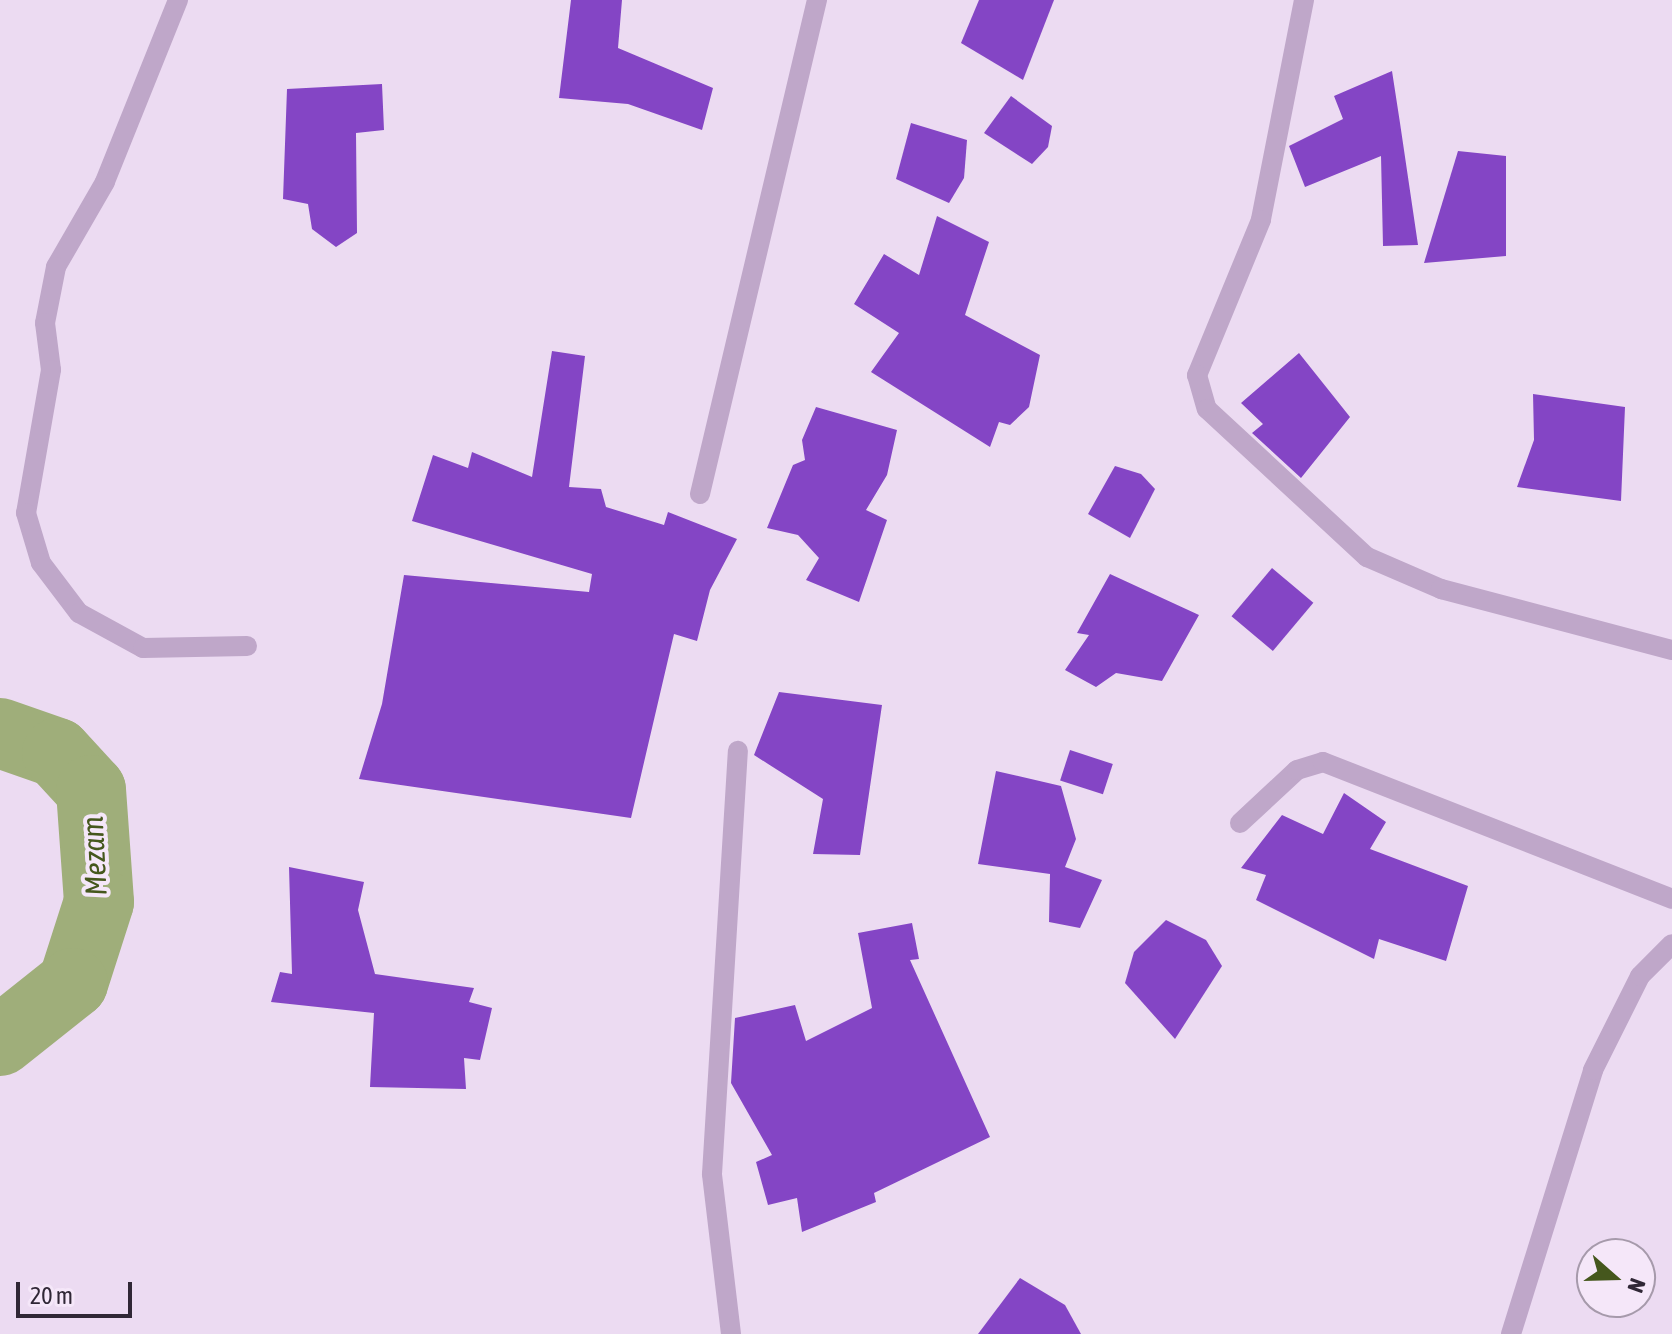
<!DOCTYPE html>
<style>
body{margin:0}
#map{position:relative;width:1672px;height:1334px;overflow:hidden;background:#ecdbf2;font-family:"Asap Condensed",sans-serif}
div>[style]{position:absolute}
.river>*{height:70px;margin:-35px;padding:0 35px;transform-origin:35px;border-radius:35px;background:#9fae7a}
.building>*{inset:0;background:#8445c5;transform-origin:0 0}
.minor>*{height:20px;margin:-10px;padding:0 10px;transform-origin:10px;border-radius:10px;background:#bfa7c9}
span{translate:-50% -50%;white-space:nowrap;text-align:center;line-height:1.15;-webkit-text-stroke:8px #f5e7f9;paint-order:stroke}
.water-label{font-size:30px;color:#45571d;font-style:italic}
.north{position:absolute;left:1576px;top:1238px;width:80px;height:80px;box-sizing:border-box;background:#f5e7f9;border:2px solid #a69aab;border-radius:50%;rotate:110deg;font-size:22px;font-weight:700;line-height:32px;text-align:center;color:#302736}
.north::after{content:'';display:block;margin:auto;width:28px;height:36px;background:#45571d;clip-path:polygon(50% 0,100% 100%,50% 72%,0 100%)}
.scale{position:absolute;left:16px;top:1282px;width:116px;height:36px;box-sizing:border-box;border:4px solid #302736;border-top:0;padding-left:10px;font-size:24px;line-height:28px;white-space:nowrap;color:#302736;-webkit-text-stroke:6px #f5e7f9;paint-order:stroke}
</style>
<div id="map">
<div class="river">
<i style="left:0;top:733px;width:60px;rotate:19.3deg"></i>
<i style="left:57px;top:753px;width:50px;rotate:47.4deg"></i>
<i style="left:91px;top:790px;width:112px;rotate:85.9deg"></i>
<i style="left:99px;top:902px;width:85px;rotate:107.8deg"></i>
<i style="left:73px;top:983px;width:93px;rotate:141.5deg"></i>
</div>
<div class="building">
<i style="clip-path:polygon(571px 0,622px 0,618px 48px,713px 88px,702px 130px,628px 104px,559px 98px)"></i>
<i style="clip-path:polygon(979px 0,1054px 0,1023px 80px,961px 43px)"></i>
<i style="clip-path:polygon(1392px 71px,1400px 123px,1418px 245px,1383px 246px,1381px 156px,1305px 187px,1289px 146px,1343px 119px,1334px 96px)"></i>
<i style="clip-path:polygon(382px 84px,384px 130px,356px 133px,357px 233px,336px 247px,312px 229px,308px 204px,283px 199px,287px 89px)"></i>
<i style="clip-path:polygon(1011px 96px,1052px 126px,1048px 147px,1032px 164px,984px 133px)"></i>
<i style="clip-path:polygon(911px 123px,967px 140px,964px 178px,949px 203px,896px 179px)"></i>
<i style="clip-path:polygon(1458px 151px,1506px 156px,1506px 256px,1424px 263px)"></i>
<i style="clip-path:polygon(937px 216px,989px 242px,965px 315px,1040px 355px,1029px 407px,1010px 425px,999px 422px,990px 447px,871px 372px,899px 333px,854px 304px,884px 254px,919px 275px)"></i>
<i style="clip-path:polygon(552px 351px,585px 356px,569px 487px,601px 489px,606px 507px,664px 525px,668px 512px,737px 539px,710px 590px,697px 641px,674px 634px,631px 818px,359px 779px,382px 704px,404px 575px,589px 592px,592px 574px,412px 521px,433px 455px,468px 468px,472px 452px,532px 477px)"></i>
<i style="clip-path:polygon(1299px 353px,1350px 417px,1301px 478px,1252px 433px,1263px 424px,1241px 403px)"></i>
<i style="clip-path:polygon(1533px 394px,1625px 407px,1621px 501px,1517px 487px,1534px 440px)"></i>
<i style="clip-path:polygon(816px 407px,897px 430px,887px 475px,866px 510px,887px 520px,859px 602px,806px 580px,819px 558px,798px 535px,767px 528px,793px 465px,805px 460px,802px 440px)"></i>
<i style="clip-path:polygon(1115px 466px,1141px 474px,1155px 489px,1130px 538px,1088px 514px)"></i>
<i style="left:1272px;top:568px;width:54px;height:63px;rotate:40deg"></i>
<i style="clip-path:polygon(1110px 574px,1199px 615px,1162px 681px,1116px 673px,1096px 687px,1065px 670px,1089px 635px,1077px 633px)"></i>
<i style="clip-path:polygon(779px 692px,882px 705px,860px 855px,813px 854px,823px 799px,754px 755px)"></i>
<i style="left:1070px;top:750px;width:45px;height:32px;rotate:18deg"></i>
<i style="clip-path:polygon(996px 771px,1061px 786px,1076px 839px,1065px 867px,1102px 880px,1080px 928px,1049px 922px,1050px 874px,978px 864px)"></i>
<i style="clip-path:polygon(1344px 793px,1386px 822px,1370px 849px,1468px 886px,1446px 961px,1379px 939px,1374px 959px,1256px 900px,1266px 875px,1241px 868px,1282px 815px,1323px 834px)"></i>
<i style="clip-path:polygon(289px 867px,364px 882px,358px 910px,375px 974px,474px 988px,469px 1002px,492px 1008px,480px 1060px,464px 1058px,466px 1089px,370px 1087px,374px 1013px,271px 1002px,280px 972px,292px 974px)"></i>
<i style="clip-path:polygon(1166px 920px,1206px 940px,1222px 966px,1175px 1039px,1125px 983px,1134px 952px)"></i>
<i style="clip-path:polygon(912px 923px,919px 959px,910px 960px,990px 1137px,874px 1193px,876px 1202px,802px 1232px,797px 1198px,768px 1205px,756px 1162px,772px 1155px,731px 1083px,735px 1018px,795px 1005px,806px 1041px,872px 1008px,858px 933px)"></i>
<i style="clip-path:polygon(1020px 1278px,1065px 1305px,1081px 1334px,978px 1334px)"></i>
</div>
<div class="minor">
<i style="left:178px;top:0;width:196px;rotate:111.9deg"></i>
<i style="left:105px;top:182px;width:98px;rotate:120deg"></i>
<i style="left:56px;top:267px;width:57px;rotate:101.1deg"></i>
<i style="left:45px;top:323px;width:47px;rotate:82.7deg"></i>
<i style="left:51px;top:370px;width:145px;rotate:99.9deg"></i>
<i style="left:26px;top:513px;width:52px;rotate:73.3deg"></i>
<i style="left:41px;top:563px;width:63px;rotate:52.8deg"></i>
<i style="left:79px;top:613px;width:73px;rotate:28.7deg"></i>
<i style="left:143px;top:648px;width:104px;rotate:-1.1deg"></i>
<i style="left:1304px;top:0;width:224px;rotate:101.1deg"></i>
<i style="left:1261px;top:220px;width:168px;rotate:112.4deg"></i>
<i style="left:1197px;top:375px;width:35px;rotate:74deg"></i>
<i style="left:1207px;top:409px;width:218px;rotate:42.8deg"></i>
<i style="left:1367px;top:557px;width:81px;rotate:23.4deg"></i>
<i style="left:1441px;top:589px;width:239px;rotate:14.8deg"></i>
<i style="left:700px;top:494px;width:508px;rotate:-76.68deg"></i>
<i style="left:1240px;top:823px;width:78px;rotate:-42.9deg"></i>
<i style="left:1297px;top:770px;width:27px;rotate:-17deg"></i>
<i style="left:1323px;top:762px;width:375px;rotate:21.4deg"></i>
<i style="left:731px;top:1334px;width:161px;rotate:-96.8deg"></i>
<i style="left:712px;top:1174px;width:424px;rotate:-86.5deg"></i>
<i style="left:1511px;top:1334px;width:276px;rotate:-72.7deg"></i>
<i style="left:1593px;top:1070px;width:105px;rotate:-63.4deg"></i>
<i style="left:1640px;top:976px;width:45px;rotate:-45deg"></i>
</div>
<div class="water-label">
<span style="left:94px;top:856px;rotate:-93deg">Mezam</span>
</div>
<div class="north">N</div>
<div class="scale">20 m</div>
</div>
